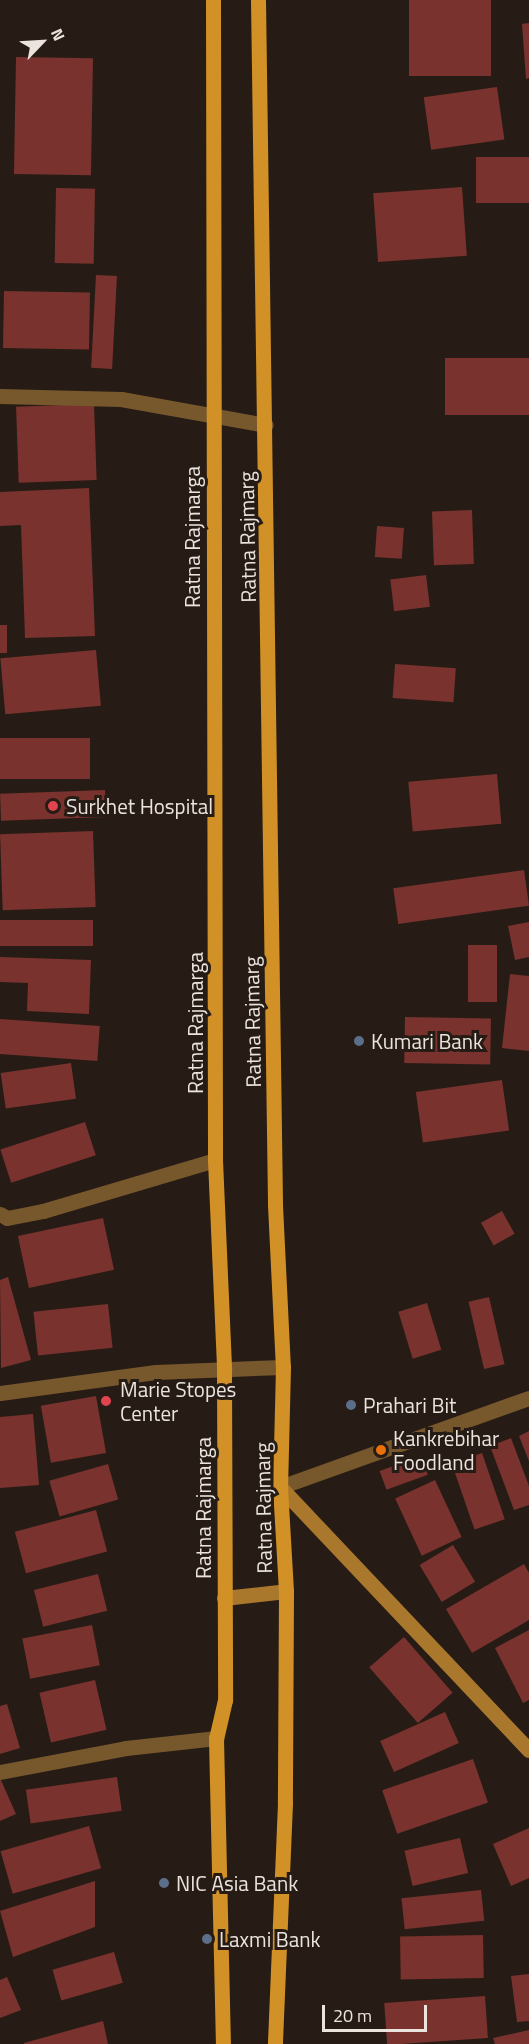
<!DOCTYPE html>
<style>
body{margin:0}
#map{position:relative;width:529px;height:2044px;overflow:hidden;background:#261c15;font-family:"Titillium Web",sans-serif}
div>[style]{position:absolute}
.building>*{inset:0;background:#79322d;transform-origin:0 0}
.street>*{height:15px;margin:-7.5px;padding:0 7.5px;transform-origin:7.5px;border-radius:7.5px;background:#77582d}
.secondary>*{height:15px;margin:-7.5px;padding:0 7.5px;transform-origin:7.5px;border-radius:7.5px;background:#aa782c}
.primary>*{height:15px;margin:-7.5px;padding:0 7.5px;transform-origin:7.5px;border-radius:7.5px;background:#d19126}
.dots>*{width:16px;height:16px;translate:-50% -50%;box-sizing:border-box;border:3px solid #261c15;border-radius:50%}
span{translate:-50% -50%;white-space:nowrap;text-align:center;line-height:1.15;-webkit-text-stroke:6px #261c15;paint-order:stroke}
.street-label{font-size:21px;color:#eae3de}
.poi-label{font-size:21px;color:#eae3de}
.left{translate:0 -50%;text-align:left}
.north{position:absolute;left:12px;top:12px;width:60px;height:60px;-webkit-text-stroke:4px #261c15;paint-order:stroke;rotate:65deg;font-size:16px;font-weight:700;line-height:24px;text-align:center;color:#eae3de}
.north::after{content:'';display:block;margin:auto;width:21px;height:27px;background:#eae3de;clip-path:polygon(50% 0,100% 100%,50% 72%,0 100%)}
.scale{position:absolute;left:322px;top:2005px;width:105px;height:27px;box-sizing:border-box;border:3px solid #eae3de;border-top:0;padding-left:8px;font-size:18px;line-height:21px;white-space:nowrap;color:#eae3de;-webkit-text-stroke:4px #261c15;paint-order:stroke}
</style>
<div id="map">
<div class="building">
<i style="left:409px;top:0;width:82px;height:76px"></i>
<i style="clip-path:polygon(529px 23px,529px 78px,526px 79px,522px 24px)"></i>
<i style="left:16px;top:57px;width:77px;height:117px;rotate:1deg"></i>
<i style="left:497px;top:87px;width:53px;height:74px;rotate:82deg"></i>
<i style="left:529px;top:157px;width:46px;height:53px;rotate:90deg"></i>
<i style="left:462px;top:187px;width:69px;height:89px;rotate:86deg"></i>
<i style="left:56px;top:188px;width:39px;height:75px;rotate:1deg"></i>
<i style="left:96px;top:275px;width:21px;height:93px;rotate:3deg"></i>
<i style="left:4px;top:291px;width:86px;height:57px;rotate:1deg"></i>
<i style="left:529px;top:358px;width:57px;height:84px;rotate:90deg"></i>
<i style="left:94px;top:404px;width:76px;height:78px;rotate:88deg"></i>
<i style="clip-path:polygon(89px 488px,95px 636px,25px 638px,21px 525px,0 526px,0 492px)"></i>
<i style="left:472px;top:510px;width:54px;height:40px;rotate:88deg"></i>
<i style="left:377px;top:526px;width:27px;height:31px;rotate:4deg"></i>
<i style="left:426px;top:575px;width:32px;height:36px;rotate:83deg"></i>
<i style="left:0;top:625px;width:7px;height:28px"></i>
<i style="left:96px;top:650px;width:56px;height:96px;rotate:85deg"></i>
<i style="left:395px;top:664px;width:61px;height:34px;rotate:4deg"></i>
<i style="left:0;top:738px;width:90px;height:41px"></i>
<i style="left:497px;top:774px;width:50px;height:89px;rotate:85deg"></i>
<i style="left:105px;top:790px;width:27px;height:105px;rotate:88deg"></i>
<i style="left:93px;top:831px;width:76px;height:93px;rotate:88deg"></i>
<i style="left:524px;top:870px;width:36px;height:132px;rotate:82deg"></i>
<i style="left:0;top:920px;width:93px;height:26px"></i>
<i style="clip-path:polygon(529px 922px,529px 957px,515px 960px,508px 926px)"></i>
<i style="left:468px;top:945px;width:29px;height:57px"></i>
<i style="clip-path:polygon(0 957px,91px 960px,89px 1014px,27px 1011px,28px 983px,0 982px)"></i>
<i style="clip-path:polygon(510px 974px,529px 976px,529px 1051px,502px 1048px)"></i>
<i style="left:405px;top:1017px;width:86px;height:46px;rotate:1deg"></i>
<i style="left:0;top:1019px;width:100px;height:35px;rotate:4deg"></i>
<i style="left:71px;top:1063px;width:36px;height:71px;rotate:82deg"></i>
<i style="left:502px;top:1080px;width:51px;height:87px;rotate:82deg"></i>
<i style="left:85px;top:1122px;width:35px;height:89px;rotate:72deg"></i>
<i style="left:502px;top:1211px;width:26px;height:24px;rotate:61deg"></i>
<i style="left:103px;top:1218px;width:53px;height:87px;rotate:78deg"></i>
<i style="clip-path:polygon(8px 1277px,31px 1360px,1px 1368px,0 1280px)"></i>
<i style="left:489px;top:1297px;width:69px;height:21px;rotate:77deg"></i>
<i style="left:427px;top:1303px;width:49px;height:30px;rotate:73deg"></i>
<i style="left:108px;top:1304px;width:44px;height:75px;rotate:84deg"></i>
<i style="left:96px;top:1396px;width:58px;height:56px;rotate:80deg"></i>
<i style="clip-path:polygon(33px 1414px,39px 1485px,0 1488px,0 1417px)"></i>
<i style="clip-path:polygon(529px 1431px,529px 1461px,519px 1436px)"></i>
<i style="clip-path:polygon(511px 1438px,529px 1486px,529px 1505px,514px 1510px,490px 1446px)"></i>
<i style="left:482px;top:1453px;width:70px;height:32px;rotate:71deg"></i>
<i style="left:421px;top:1456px;width:20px;height:44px;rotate:70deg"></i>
<i style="left:108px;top:1464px;width:37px;height:61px;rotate:74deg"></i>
<i style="left:435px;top:1480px;width:63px;height:44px;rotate:65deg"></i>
<i style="left:96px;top:1510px;width:43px;height:84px;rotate:75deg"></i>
<i style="left:453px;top:1545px;width:43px;height:39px;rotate:59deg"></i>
<i style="clip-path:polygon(524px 1564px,529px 1573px,529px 1620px,472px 1653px,446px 1609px)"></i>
<i style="left:98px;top:1574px;width:38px;height:66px;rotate:76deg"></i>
<i style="left:92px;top:1625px;width:41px;height:71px;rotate:79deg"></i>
<i style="clip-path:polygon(529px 1630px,529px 1700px,523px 1703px,495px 1648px)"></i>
<i style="left:404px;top:1637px;width:74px;height:46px;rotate:49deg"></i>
<i style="left:95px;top:1680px;width:51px;height:57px;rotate:77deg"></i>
<i style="clip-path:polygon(7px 1704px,20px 1748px,0 1754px,0 1706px)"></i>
<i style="left:445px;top:1712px;width:34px;height:71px;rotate:66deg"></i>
<i style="left:473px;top:1759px;width:46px;height:96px;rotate:71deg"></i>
<i style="left:117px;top:1777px;width:34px;height:92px;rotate:82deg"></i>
<i style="clip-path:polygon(0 1778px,16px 1814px,0 1821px)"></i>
<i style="left:89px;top:1826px;width:44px;height:92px;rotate:74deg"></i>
<i style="clip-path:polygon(529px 1828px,529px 1878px,511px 1886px,493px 1844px)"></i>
<i style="left:460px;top:1838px;width:36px;height:57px;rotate:77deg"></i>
<i style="clip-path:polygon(95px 1881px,95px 1927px,13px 1957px,0 1911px)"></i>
<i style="left:481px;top:1890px;width:31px;height:80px;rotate:84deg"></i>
<i style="left:483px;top:1935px;width:43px;height:83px;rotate:89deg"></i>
<i style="left:114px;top:1952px;width:32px;height:64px;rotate:74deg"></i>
<i style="clip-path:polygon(529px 1974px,529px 2021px,517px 2022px,511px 1976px)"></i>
<i style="clip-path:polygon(7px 1977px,21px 2010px,0 2018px,0 1980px)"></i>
<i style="left:485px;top:1996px;width:42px;height:101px;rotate:86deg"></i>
<i style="clip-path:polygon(103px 2021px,108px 2044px,24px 2044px,24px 2043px)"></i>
<i style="clip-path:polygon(529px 2030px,529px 2044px,495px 2044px,493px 2038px)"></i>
</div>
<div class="street">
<i style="left:0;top:396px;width:121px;rotate:1.4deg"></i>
<i style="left:121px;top:399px;width:147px;rotate:10.2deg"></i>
<i style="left:0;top:1214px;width:8px;rotate:30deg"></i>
<i style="left:7px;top:1218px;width:37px;rotate:-11deg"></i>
<i style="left:43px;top:1211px;width:179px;rotate:-16.5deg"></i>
<i style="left:0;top:1393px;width:157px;rotate:-7.7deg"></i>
<i style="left:156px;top:1372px;width:127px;rotate:-2.3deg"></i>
<i style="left:280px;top:1487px;width:264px;rotate:-19.7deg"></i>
<i style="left:0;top:1772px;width:128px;rotate:-10.8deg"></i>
<i style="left:126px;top:1748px;width:91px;rotate:-6.3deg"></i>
</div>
<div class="secondary">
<i style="left:280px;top:1487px;width:362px;rotate:46.6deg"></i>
<i style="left:224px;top:1598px;width:62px;rotate:-6.4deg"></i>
</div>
<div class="primary">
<i style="left:213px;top:0;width:1160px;rotate:89.9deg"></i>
<i style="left:215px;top:1160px;width:210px;rotate:87.5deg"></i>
<i style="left:224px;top:1370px;width:330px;rotate:89.8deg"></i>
<i style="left:225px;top:1700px;width:39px;rotate:103deg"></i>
<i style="left:216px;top:1738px;width:306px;rotate:88.7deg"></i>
<i style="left:258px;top:0;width:1205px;rotate:89.19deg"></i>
<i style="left:275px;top:1205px;width:162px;rotate:87.2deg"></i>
<i style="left:283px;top:1367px;width:120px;rotate:91.4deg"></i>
<i style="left:280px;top:1487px;width:104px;rotate:86.7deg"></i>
<i style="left:286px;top:1591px;width:212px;rotate:90.3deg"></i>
<i style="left:285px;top:1803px;width:241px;rotate:92.4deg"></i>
</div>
<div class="dots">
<i style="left:53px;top:806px;background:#e0444e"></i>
<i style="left:359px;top:1041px;background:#5c6f8a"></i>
<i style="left:106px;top:1401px;background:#e0444e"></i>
<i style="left:351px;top:1405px;background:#5c6f8a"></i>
<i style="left:381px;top:1450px;background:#e8710a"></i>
<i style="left:164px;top:1883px;background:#5c6f8a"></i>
<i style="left:207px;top:1939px;background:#5c6f8a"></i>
</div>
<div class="street-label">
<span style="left:192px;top:537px;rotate:-90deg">Ratna Rajmarga</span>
<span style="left:247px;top:537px;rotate:-91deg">Ratna Rajmarg</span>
<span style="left:252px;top:1022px;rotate:-91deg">Ratna Rajmarg</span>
<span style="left:195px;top:1023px;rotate:-90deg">Ratna Rajmarga</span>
<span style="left:203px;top:1508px;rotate:-90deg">Ratna Rajmarga</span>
<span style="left:263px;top:1508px;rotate:-91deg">Ratna Rajmarg</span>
</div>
<div class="poi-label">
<span class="left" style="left:66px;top:806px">Surkhet Hospital</span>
<span class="left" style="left:371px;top:1041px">Kumari Bank</span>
<span class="left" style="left:120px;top:1401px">Marie Stopes<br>Center</span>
<span class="left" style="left:363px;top:1405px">Prahari Bit</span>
<span class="left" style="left:393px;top:1450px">Kankrebihar<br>Foodland</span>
<span class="left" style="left:176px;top:1883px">NIC Asia Bank</span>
<span class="left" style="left:219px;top:1939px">Laxmi Bank</span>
</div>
<div class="north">N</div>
<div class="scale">20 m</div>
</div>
